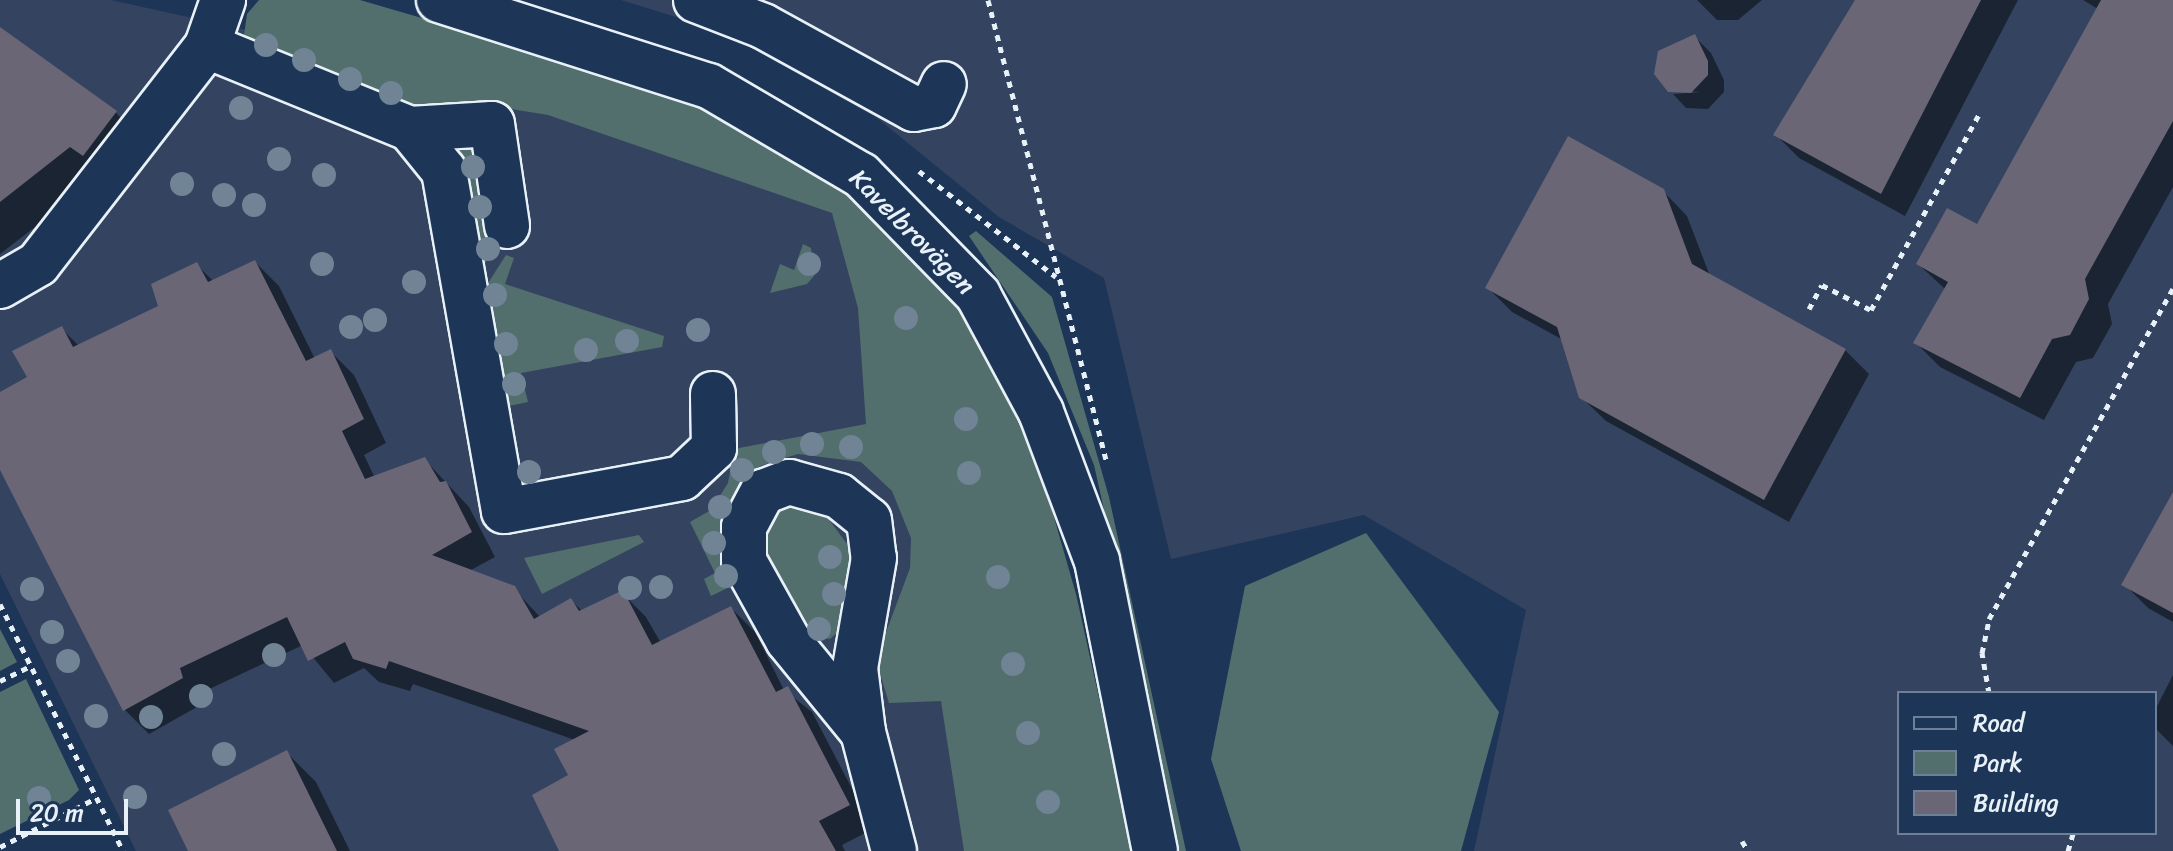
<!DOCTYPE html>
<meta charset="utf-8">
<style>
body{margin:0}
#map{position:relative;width:2173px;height:851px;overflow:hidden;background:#1d3557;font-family:Sriracha,sans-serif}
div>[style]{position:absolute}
.built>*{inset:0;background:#344460}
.green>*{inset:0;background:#526f6e}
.shadow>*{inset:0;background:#0007}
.building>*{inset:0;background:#6a6676}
.path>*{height:5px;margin-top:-2.5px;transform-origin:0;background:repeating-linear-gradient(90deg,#e8f1f8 0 6px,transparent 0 12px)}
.roads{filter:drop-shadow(2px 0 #e8f1f8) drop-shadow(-2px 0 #e8f1f8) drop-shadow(0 2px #e8f1f8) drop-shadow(0 -2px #e8f1f8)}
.minor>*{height:44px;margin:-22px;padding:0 22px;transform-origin:22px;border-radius:22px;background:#1d3557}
.major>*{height:44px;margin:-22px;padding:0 22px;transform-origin:22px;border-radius:22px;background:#1d3557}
.trees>*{width:24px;height:24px;margin:-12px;border-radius:50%;background:#708495}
span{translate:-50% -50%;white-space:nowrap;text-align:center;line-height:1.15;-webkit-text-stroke:6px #1d3557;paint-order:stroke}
.street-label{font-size:26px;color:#e8f1f8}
.legend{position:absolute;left:1897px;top:691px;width:260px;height:144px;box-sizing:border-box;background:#1d3557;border:2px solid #6e8097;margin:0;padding:10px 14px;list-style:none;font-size:24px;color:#e8f1f8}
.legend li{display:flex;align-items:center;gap:16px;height:40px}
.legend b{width:40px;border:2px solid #6e8097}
.scale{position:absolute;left:16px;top:799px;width:112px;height:36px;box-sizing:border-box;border:4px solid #e8f1f8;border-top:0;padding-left:10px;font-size:24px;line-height:28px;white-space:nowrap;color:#e8f1f8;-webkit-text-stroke:6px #1d3557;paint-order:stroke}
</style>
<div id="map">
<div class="built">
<i style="clip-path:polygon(0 0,111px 0,505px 87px,860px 212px,1001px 851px,136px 851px,0 574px)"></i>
<i style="clip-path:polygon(evenodd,621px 0,2173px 0,2173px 851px,1474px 851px,1526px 610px,1364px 515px,1171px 559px,1104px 278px,999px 217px,877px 118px,721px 31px,621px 0,1899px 693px,2155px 693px,2155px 833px,1899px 833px,1899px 693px)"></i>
</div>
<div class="green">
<i style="clip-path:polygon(259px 0,360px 0,685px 95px,853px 191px,921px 260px,981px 335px,1031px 437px,1076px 594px,1133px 851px,964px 851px,941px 701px,889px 703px,879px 670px,885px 635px,910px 568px,911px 538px,892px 491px,861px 462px,798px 454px,760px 466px,728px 503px,720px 527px,738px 583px,711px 596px,704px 579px,715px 573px,690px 522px,711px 510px,728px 483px,734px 449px,866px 424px,858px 308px,832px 213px,548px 115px,487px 105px,435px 109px,374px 102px,259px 55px,244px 35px,247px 14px)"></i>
<i style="clip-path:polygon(462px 140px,483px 150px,494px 247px,482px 269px,452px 151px,453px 142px)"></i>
<i style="clip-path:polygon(976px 231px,1052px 297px,1109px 497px,1186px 851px,1180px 851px,1094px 465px,1048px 353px,969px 236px)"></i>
<i style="clip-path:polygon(803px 244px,811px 248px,814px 276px,807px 284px,770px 293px,780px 264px,794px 270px)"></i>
<i style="clip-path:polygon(506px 255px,514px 258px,505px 284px,664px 336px,662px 347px,521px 373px,528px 402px,509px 406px,502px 402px,481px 294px)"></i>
<i style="clip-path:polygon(783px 502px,825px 514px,855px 555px,847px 624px,830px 639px,808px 636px,795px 619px,766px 551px,764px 535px)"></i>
<i style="clip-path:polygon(1366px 533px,1499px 712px,1461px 851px,1241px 851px,1211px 759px,1245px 586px)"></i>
<i style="clip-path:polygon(639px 535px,644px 542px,542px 594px,524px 558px)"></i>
<i style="clip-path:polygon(0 629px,17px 662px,0 671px)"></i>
<i style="clip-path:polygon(26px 679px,79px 790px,69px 800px,0 834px,0 692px)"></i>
</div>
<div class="shadow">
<i style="clip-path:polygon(1697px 0,1762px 0,1738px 20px,1717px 20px)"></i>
<i style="clip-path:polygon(1857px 0,2018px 0,1905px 216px,1799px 158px,1776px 135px)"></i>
<i style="clip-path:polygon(2083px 0,2173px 0,2173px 187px,2108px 304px,2112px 324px,2093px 358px,2076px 362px,2044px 420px,1940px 367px,1916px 343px,1945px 289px,1918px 264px,1978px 227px,2098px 9px)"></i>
<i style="clip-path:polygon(7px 35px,116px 113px,145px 142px,0 254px,0 46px)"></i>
<i style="clip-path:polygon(1694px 36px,1711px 53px,1724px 80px,1724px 92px,1708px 109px,1686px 108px,1673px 94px,1701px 92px,1670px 90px)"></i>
<i style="clip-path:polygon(1663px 191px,1687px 216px,1710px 276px,1845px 350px,1869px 374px,1789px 522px,1606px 421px,1581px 397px,1563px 340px,1512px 312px,1488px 288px)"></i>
<i style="clip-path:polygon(255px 262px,279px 286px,315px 359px,330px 351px,354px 375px,386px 443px,364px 455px,375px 478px,425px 460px,469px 507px,495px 557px,469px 571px,513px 588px,541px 618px,571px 600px,583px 612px,622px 593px,646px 617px,661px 643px,731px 608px,755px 632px,784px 690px,812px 712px,873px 829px,842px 845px,845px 851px,562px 851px,575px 740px,413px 684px,410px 691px,379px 682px,364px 668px,334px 683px,303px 645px,203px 692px,206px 702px,149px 734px,125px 710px,0 465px,0 394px,30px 378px,61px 328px,80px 347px,161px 308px,197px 265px,214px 282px)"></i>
<i style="clip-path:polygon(2173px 496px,2173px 622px,2148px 608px,2124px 584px)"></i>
<i style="clip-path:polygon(2173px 675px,2173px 746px,2155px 728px,2155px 710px)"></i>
<i style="clip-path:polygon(286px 752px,316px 782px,350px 851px,190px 851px)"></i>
</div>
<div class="building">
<i style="clip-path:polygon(1855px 0,1981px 0,1881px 194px,1773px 135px)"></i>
<i style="clip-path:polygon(2101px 0,2173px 0,2173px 121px,2085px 279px,2089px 299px,2070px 335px,2052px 339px,2020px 398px,1913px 343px,1948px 282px,1916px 264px,1947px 208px,1977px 224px)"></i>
<i style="clip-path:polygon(0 27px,117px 111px,83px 156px,70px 147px,0 202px)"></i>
<i style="clip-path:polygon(1695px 34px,1708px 61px,1708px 75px,1691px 93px,1668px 92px,1654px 74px,1658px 51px)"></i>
<i style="clip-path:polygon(1568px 136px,1664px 189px,1692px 264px,1846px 349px,1764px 500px,1579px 398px,1557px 327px,1485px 288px)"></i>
<i style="clip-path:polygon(255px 260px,306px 361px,331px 349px,364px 419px,342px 431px,365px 479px,425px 457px,440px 482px,446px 481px,472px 532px,432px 555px,515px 586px,534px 619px,571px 598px,579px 611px,623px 590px,652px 645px,731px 606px,776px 692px,788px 686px,850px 805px,819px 821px,836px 851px,559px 851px,532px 795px,568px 775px,554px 749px,589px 731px,389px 661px,386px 669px,353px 659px,345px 642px,308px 661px,287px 617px,180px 668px,183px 678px,123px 711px,0 470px,0 392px,27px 377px,12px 351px,62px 326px,73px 347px,158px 306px,151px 284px,197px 262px,208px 282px)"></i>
<i style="clip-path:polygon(2173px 492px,2173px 613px,2121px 585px)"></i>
<i style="clip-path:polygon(287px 750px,337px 851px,188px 851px,168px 810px)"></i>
</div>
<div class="path">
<i style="left:988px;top:0;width:475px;rotate:75.6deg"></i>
<i style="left:919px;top:171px;width:173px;rotate:37.7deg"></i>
<i style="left:1809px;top:309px;width:27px;rotate:-62deg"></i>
<i style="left:1822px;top:285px;width:55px;rotate:27deg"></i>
<i style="left:1871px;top:310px;width:227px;rotate:-61.1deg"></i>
<i style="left:0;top:604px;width:276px;rotate:63.5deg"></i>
<i style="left:0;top:681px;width:34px;rotate:-26deg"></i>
<i style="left:1989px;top:693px;width:41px;rotate:-99.9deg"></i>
<i style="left:1982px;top:653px;width:35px;rotate:-78deg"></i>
<i style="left:1989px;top:619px;width:378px;rotate:-60.9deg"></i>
<i style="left:1742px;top:841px;width:12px;rotate:59deg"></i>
<i style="left:0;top:847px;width:108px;rotate:-27deg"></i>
<i style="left:2068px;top:851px;width:19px;rotate:-74deg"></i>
</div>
<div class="roads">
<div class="minor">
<i style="left:696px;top:0;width:72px;rotate:21.2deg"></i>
<i style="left:763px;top:26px;width:172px;rotate:28.8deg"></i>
<i style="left:914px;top:109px;width:20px;rotate:-11deg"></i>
<i style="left:934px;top:105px;width:23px;rotate:-65deg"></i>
<i style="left:207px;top:46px;width:219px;rotate:22.2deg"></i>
<i style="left:410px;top:129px;width:54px;rotate:51deg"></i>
<i style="left:444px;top:171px;width:345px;rotate:80deg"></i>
<i style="left:504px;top:511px;width:181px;rotate:-10.5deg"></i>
<i style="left:682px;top:478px;width:44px;rotate:-43.2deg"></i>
<i style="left:714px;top:448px;width:54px;rotate:-91.1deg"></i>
<i style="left:410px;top:129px;width:82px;rotate:-3.5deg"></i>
<i style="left:492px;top:124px;width:103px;rotate:81.6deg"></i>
<i style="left:0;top:286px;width:44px;rotate:-30.1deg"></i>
<i style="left:38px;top:264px;width:276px;rotate:-52.2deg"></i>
<i style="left:207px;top:46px;width:49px;rotate:-70.8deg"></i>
<i style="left:863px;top:732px;width:119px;rotate:-129.2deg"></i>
<i style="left:788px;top:640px;width:90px;rotate:-119.1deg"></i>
<i style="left:744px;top:561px;width:34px;rotate:-90deg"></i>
<i style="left:744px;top:527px;width:40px;rotate:-62deg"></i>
<i style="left:763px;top:492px;width:28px;rotate:-21deg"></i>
<i style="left:789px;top:482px;width:52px;rotate:15.6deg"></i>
<i style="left:839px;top:496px;width:38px;rotate:39deg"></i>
<i style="left:869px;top:520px;width:38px;rotate:83deg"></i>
<i style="left:874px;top:558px;width:112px;rotate:99.8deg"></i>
<i style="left:855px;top:668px;width:64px;rotate:82.9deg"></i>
<i style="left:863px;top:732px;width:123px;rotate:75.4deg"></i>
</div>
<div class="major">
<i style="left:439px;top:0;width:283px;rotate:17.7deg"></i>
<i style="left:709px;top:86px;width:176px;rotate:30.4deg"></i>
<i style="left:861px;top:175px;width:168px;rotate:45.7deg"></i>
<i style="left:978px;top:295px;width:133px;rotate:61.7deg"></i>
<i style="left:1041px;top:412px;width:159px;rotate:69.4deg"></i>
<i style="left:1097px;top:561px;width:296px;rotate:78.7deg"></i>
</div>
</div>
<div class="trees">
<i style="left:266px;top:45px"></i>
<i style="left:304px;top:60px"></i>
<i style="left:350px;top:79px"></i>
<i style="left:391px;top:93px"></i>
<i style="left:241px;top:108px"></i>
<i style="left:279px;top:159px"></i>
<i style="left:473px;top:167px"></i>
<i style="left:324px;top:175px"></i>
<i style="left:182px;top:184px"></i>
<i style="left:224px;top:195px"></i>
<i style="left:254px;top:205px"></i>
<i style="left:480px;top:207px"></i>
<i style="left:488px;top:249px"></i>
<i style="left:322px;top:264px"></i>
<i style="left:809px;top:264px"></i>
<i style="left:414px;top:282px"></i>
<i style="left:495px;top:295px"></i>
<i style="left:906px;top:318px"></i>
<i style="left:375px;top:320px"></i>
<i style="left:351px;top:327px"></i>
<i style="left:698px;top:330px"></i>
<i style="left:627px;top:341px"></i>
<i style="left:506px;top:344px"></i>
<i style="left:586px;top:350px"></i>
<i style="left:514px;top:384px"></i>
<i style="left:966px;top:419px"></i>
<i style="left:812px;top:444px"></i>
<i style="left:851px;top:447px"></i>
<i style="left:774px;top:452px"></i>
<i style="left:742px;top:470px"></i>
<i style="left:529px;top:472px"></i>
<i style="left:969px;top:473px"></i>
<i style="left:720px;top:507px"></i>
<i style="left:714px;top:543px"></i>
<i style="left:830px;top:557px"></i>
<i style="left:726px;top:576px"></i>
<i style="left:998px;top:577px"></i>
<i style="left:661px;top:587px"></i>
<i style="left:630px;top:588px"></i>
<i style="left:32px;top:589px"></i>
<i style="left:834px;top:594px"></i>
<i style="left:819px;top:629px"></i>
<i style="left:52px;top:632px"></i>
<i style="left:274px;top:655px"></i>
<i style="left:68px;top:661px"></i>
<i style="left:1013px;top:664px"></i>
<i style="left:201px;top:696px"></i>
<i style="left:96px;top:716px"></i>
<i style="left:151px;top:717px"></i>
<i style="left:1028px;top:733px"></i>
<i style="left:224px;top:754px"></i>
<i style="left:135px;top:797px"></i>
<i style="left:39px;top:798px"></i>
<i style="left:1048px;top:802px"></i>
</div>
<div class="street-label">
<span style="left:912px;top:232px;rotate:45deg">Kavelbrovägen</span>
</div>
<ul class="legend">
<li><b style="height:10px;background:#1d3557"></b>Road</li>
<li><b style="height:22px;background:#526f6e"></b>Park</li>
<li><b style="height:22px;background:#6a6676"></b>Building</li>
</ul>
<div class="scale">20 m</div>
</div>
